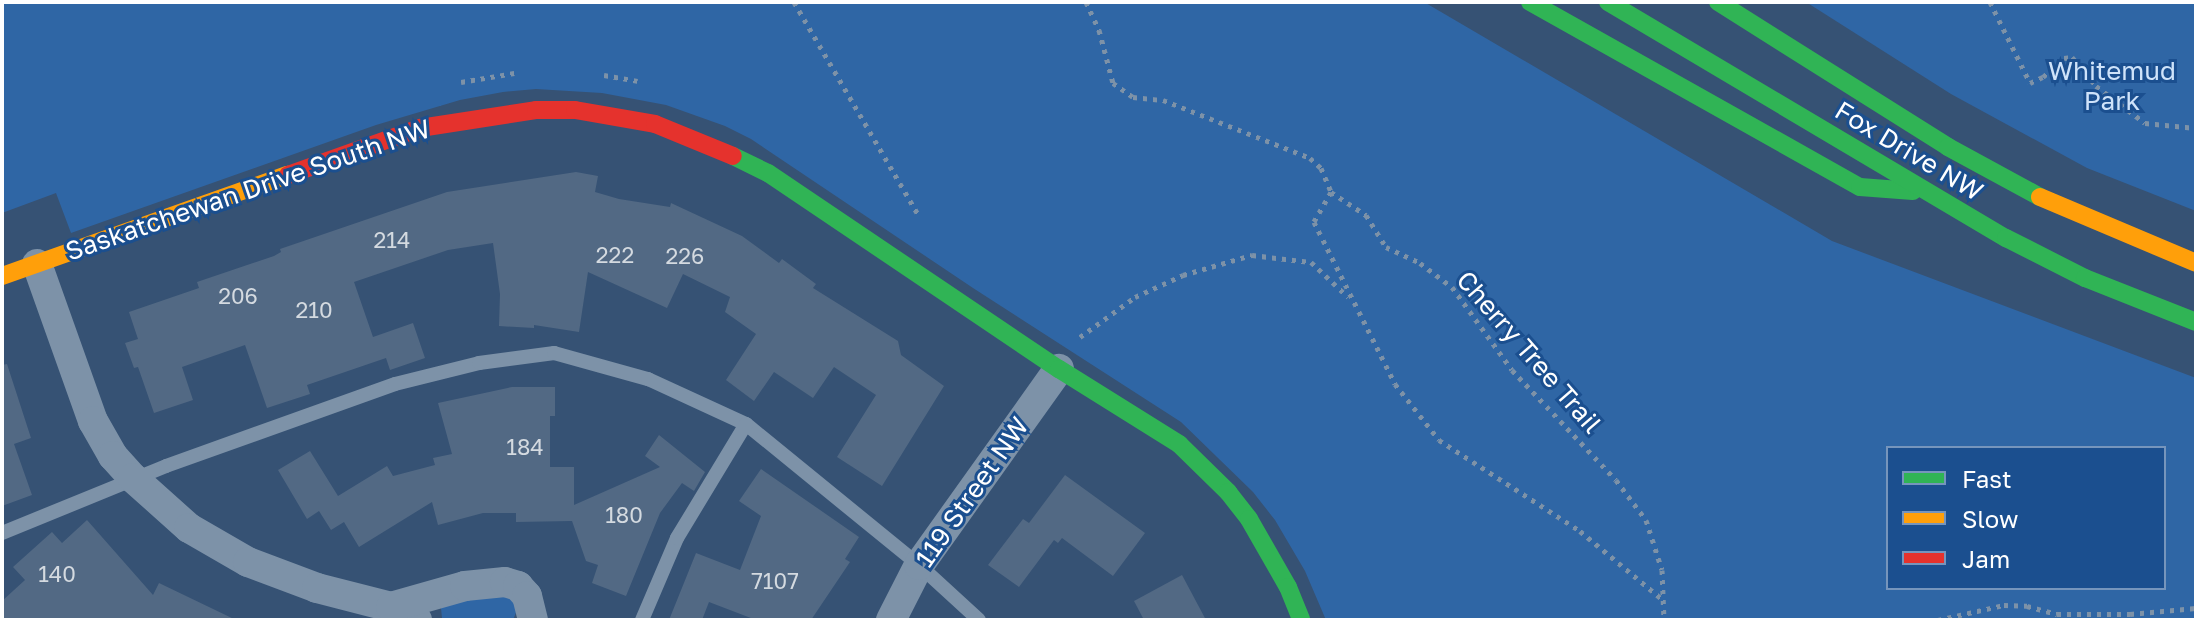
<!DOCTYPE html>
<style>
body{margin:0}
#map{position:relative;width:2198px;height:622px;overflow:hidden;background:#365274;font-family:"Golos Text",sans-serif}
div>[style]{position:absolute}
.green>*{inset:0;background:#2f66a5}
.building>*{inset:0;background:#526984}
.path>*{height:5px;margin-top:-2.5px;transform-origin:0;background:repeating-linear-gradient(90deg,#7d92a8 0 4px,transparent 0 10px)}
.lane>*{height:14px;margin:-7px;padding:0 7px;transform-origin:7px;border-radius:7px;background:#7d92a8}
.street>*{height:30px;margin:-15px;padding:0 15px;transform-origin:15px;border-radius:15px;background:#7d92a8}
.fast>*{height:18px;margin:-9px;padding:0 9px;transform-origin:9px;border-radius:9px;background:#30b455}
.slow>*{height:18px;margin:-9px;padding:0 9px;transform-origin:9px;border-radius:9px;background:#ff9f0a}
.jam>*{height:18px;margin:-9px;padding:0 9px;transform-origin:9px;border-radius:9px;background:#e5322d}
span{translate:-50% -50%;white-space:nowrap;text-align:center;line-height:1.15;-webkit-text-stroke:6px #1b4f8f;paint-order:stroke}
.number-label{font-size:22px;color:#d4dae0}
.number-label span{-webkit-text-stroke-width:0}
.park-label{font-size:26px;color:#cfe3fa}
.street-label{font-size:26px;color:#fff}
.frame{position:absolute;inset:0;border:4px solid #fff;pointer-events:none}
.legend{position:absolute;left:1886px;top:446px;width:280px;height:144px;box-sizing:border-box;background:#1b4f8f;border:2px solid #7695bc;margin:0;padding:10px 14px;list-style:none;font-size:24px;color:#fff}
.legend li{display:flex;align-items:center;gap:16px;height:40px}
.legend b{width:40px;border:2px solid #7695bc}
</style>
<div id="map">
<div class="green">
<i style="clip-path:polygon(evenodd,2px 2px,1424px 2px,1832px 241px,2196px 378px,2196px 620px,1326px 620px,1305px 571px,1275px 520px,1253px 492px,1181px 422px,973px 288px,751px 139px,725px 126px,666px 105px,602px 93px,536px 89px,503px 92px,460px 100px,376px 125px,71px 233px,56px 193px,2px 213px,2px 2px,1888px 448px,2164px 448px,2164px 588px,1888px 588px,1888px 448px)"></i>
<i style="clip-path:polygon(1806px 2px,2196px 2px,2196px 211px,2087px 168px,1951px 94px)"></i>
<i style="clip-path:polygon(490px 591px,510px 595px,517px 610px,513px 620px,442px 618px,441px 608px)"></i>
</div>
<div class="building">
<i style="clip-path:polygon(576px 172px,598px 176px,595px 192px,619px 199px,670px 207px,671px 203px,742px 236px,779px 263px,782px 259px,816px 284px,813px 288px,898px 341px,901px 355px,944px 386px,882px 486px,837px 457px,876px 395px,834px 367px,813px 398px,774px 372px,754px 401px,726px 380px,756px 334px,725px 312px,730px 297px,683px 274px,667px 308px,588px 272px,579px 332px,534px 325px,534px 328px,499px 326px,500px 294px,493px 243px,448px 250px,354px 282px,373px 337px,413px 323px,425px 358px,390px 370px,386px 358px,307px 385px,310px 394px,267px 408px,245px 345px,182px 367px,193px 400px,154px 413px,138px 367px,134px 368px,125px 343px,138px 339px,129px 312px,199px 288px,197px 282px,274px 256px,281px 252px,280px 249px,447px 192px)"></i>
<i style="clip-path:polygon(7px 364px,31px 438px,14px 444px,32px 495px,2px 506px,2px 365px)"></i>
<i style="clip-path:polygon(512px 387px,555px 387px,555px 416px,550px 416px,550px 467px,574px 467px,574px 505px,660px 467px,645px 456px,659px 435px,705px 472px,694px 491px,682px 483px,660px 513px,626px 596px,592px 583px,598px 565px,586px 561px,572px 521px,516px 522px,516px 513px,483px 513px,438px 525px,432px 502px,359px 547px,344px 522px,331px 530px,319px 511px,307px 519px,278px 470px,310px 451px,338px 496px,387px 466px,393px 476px,435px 465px,433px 458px,452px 454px,438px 403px)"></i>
<i style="clip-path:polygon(761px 469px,859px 537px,845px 559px,850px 562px,811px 620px,756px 620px,709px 602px,702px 620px,669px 620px,696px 553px,740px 570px,761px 516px,739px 501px)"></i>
<i style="clip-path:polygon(1065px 475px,1145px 533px,1113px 576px,1062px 538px,1058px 543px,1054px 540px,1019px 587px,988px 565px,1023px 519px,1029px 523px)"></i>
<i style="clip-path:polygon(87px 520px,153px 595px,159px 583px,236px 620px,2px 620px,2px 601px,25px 580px,13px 567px,52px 532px,62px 543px)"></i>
<i style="clip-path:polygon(1182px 575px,1206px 620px,1144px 620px,1134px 601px)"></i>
</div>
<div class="path">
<i style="left:794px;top:2px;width:246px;rotate:59.7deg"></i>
<i style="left:1086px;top:2px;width:31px;rotate:65deg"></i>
<i style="left:1099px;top:30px;width:55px;rotate:75.2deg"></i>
<i style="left:1113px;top:83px;width:24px;rotate:35deg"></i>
<i style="left:1133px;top:97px;width:30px;rotate:6deg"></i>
<i style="left:1163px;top:100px;width:158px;rotate:21.5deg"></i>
<i style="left:1310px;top:158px;width:15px;rotate:42deg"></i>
<i style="left:1321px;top:168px;width:26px;rotate:67deg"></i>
<i style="left:1331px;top:192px;width:42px;rotate:33.3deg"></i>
<i style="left:1366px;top:215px;width:38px;rotate:58deg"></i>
<i style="left:1386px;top:247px;width:38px;rotate:25deg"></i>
<i style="left:1420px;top:263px;width:40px;rotate:37deg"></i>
<i style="left:1452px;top:287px;width:102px;rotate:54.1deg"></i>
<i style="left:1512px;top:370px;width:151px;rotate:46.6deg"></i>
<i style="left:1616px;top:480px;width:50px;rotate:53.1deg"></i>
<i style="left:1646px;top:520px;width:52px;rotate:72.3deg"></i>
<i style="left:1662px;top:570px;width:50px;rotate:87.7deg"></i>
<i style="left:1990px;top:2px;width:90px;rotate:63.7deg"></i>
<i style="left:2030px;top:83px;width:14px;rotate:-25deg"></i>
<i style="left:2043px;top:77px;width:28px;rotate:-42deg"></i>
<i style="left:2064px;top:58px;width:8px;rotate:-7deg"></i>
<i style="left:2072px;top:57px;width:38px;rotate:50deg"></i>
<i style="left:2096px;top:86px;width:61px;rotate:37.1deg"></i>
<i style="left:2145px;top:123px;width:51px;rotate:5.6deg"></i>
<i style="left:604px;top:75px;width:34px;rotate:10deg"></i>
<i style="left:461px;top:82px;width:54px;rotate:-9.6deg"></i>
<i style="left:1331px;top:192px;width:34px;rotate:120deg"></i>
<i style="left:1314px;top:222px;width:181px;rotate:63.4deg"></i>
<i style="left:1395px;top:384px;width:71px;rotate:51.8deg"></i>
<i style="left:1439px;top:440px;width:168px;rotate:32.8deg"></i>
<i style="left:1580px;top:531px;width:107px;rotate:39.7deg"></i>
<i style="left:1080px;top:337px;width:68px;rotate:-36deg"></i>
<i style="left:1135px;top:297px;width:53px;rotate:-24.6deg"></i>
<i style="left:1183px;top:275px;width:72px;rotate:-16.2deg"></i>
<i style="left:1252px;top:255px;width:59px;rotate:6.8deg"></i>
<i style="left:1311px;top:262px;width:51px;rotate:43.4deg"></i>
<i style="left:1938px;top:620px;width:68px;rotate:-12.8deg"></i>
<i style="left:2004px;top:605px;width:23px;rotate:2deg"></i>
<i style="left:2027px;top:606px;width:31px;rotate:15deg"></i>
<i style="left:2057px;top:614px;width:73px"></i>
<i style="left:2130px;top:614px;width:66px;rotate:-5.2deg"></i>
</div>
<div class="lane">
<i style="left:2px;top:533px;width:177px;rotate:-22.2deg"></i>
<i style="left:166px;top:466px;width:243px;rotate:-19.7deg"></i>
<i style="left:395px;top:384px;width:87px;rotate:-14deg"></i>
<i style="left:479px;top:363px;width:76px;rotate:-7.6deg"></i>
<i style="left:554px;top:353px;width:98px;rotate:15.5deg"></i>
<i style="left:648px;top:379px;width:108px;rotate:24.7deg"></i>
<i style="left:746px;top:424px;width:223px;rotate:39.2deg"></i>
<i style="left:919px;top:565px;width:81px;rotate:42.5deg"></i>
<i style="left:642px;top:620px;width:89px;rotate:-66.9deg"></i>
<i style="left:677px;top:538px;width:133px;rotate:-58.8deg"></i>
</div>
<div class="street">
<i style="left:37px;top:264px;width:167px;rotate:70.4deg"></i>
<i style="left:93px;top:421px;width:40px;rotate:60.3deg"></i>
<i style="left:113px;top:456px;width:30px;rotate:48deg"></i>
<i style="left:133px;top:478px;width:75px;rotate:41.8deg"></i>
<i style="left:189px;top:528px;width:68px;rotate:30deg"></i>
<i style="left:248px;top:562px;width:74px;rotate:20.6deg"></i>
<i style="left:317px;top:588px;width:76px;rotate:14.4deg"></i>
<i style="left:417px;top:620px;width:29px;rotate:-153deg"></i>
<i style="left:391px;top:607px;width:77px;rotate:-15.8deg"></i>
<i style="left:465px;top:586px;width:40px;rotate:-5.7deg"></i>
<i style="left:505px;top:582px;width:14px;rotate:17deg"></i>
<i style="left:518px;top:586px;width:13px;rotate:48deg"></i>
<i style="left:527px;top:596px;width:25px;rotate:76deg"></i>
<i style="left:891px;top:620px;width:62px;rotate:-63deg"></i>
<i style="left:919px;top:565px;width:241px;rotate:-54.5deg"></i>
</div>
<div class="fast">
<i style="left:1530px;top:2px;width:378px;rotate:29.3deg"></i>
<i style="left:1860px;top:187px;width:53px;rotate:4.3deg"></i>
<i style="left:1608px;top:2px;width:463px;rotate:30.7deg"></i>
<i style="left:2006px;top:238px;width:89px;rotate:26.9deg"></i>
<i style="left:2085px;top:278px;width:119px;rotate:21.6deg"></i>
<i style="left:1718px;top:2px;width:272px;rotate:32.2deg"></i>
<i style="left:1948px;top:147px;width:105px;rotate:28.5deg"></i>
<i style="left:733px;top:156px;width:39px;rotate:26deg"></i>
<i style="left:768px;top:173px;width:351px;rotate:34deg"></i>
<i style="left:1059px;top:369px;width:142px;rotate:32deg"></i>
<i style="left:1179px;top:444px;width:69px;rotate:44.4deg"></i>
<i style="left:1228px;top:492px;width:34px;rotate:52deg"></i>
<i style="left:1249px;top:519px;width:78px;rotate:60.2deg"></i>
<i style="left:1288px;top:587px;width:35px;rotate:68deg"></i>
</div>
<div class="slow">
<i style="left:2040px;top:197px;width:169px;rotate:22.9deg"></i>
<i style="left:2px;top:276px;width:303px;rotate:-19.5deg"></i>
</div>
<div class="jam">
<i style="left:288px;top:175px;width:140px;rotate:-19.6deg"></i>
<i style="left:420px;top:128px;width:117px;rotate:-8.8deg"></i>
<i style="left:536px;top:110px;width:39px"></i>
<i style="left:575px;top:110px;width:81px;rotate:9.9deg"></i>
<i style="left:655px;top:124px;width:84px;rotate:22.3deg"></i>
</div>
<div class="number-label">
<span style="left:392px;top:240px">214</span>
<span style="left:615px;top:255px">222</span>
<span style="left:685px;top:256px">226</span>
<span style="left:238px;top:296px">206</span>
<span style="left:314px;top:310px">210</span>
<span style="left:525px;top:447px">184</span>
<span style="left:624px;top:515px">180</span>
<span style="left:57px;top:574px">140</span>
<span style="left:775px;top:581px">7107</span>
</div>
<div class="park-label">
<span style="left:2112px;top:86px">Whitemud<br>Park</span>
</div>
<div class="street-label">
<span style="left:1909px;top:151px;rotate:31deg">Fox Drive NW</span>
<span style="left:248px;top:190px;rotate:-19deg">Saskatchewan Drive South NW</span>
<span style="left:1529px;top:352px;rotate:49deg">Cherry Tree Trail</span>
<span style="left:972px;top:492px;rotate:-55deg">119 Street NW</span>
</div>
<div class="frame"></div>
<ul class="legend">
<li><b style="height:10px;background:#30b455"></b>Fast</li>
<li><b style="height:10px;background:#ff9f0a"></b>Slow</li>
<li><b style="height:10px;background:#e5322d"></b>Jam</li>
</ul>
</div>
